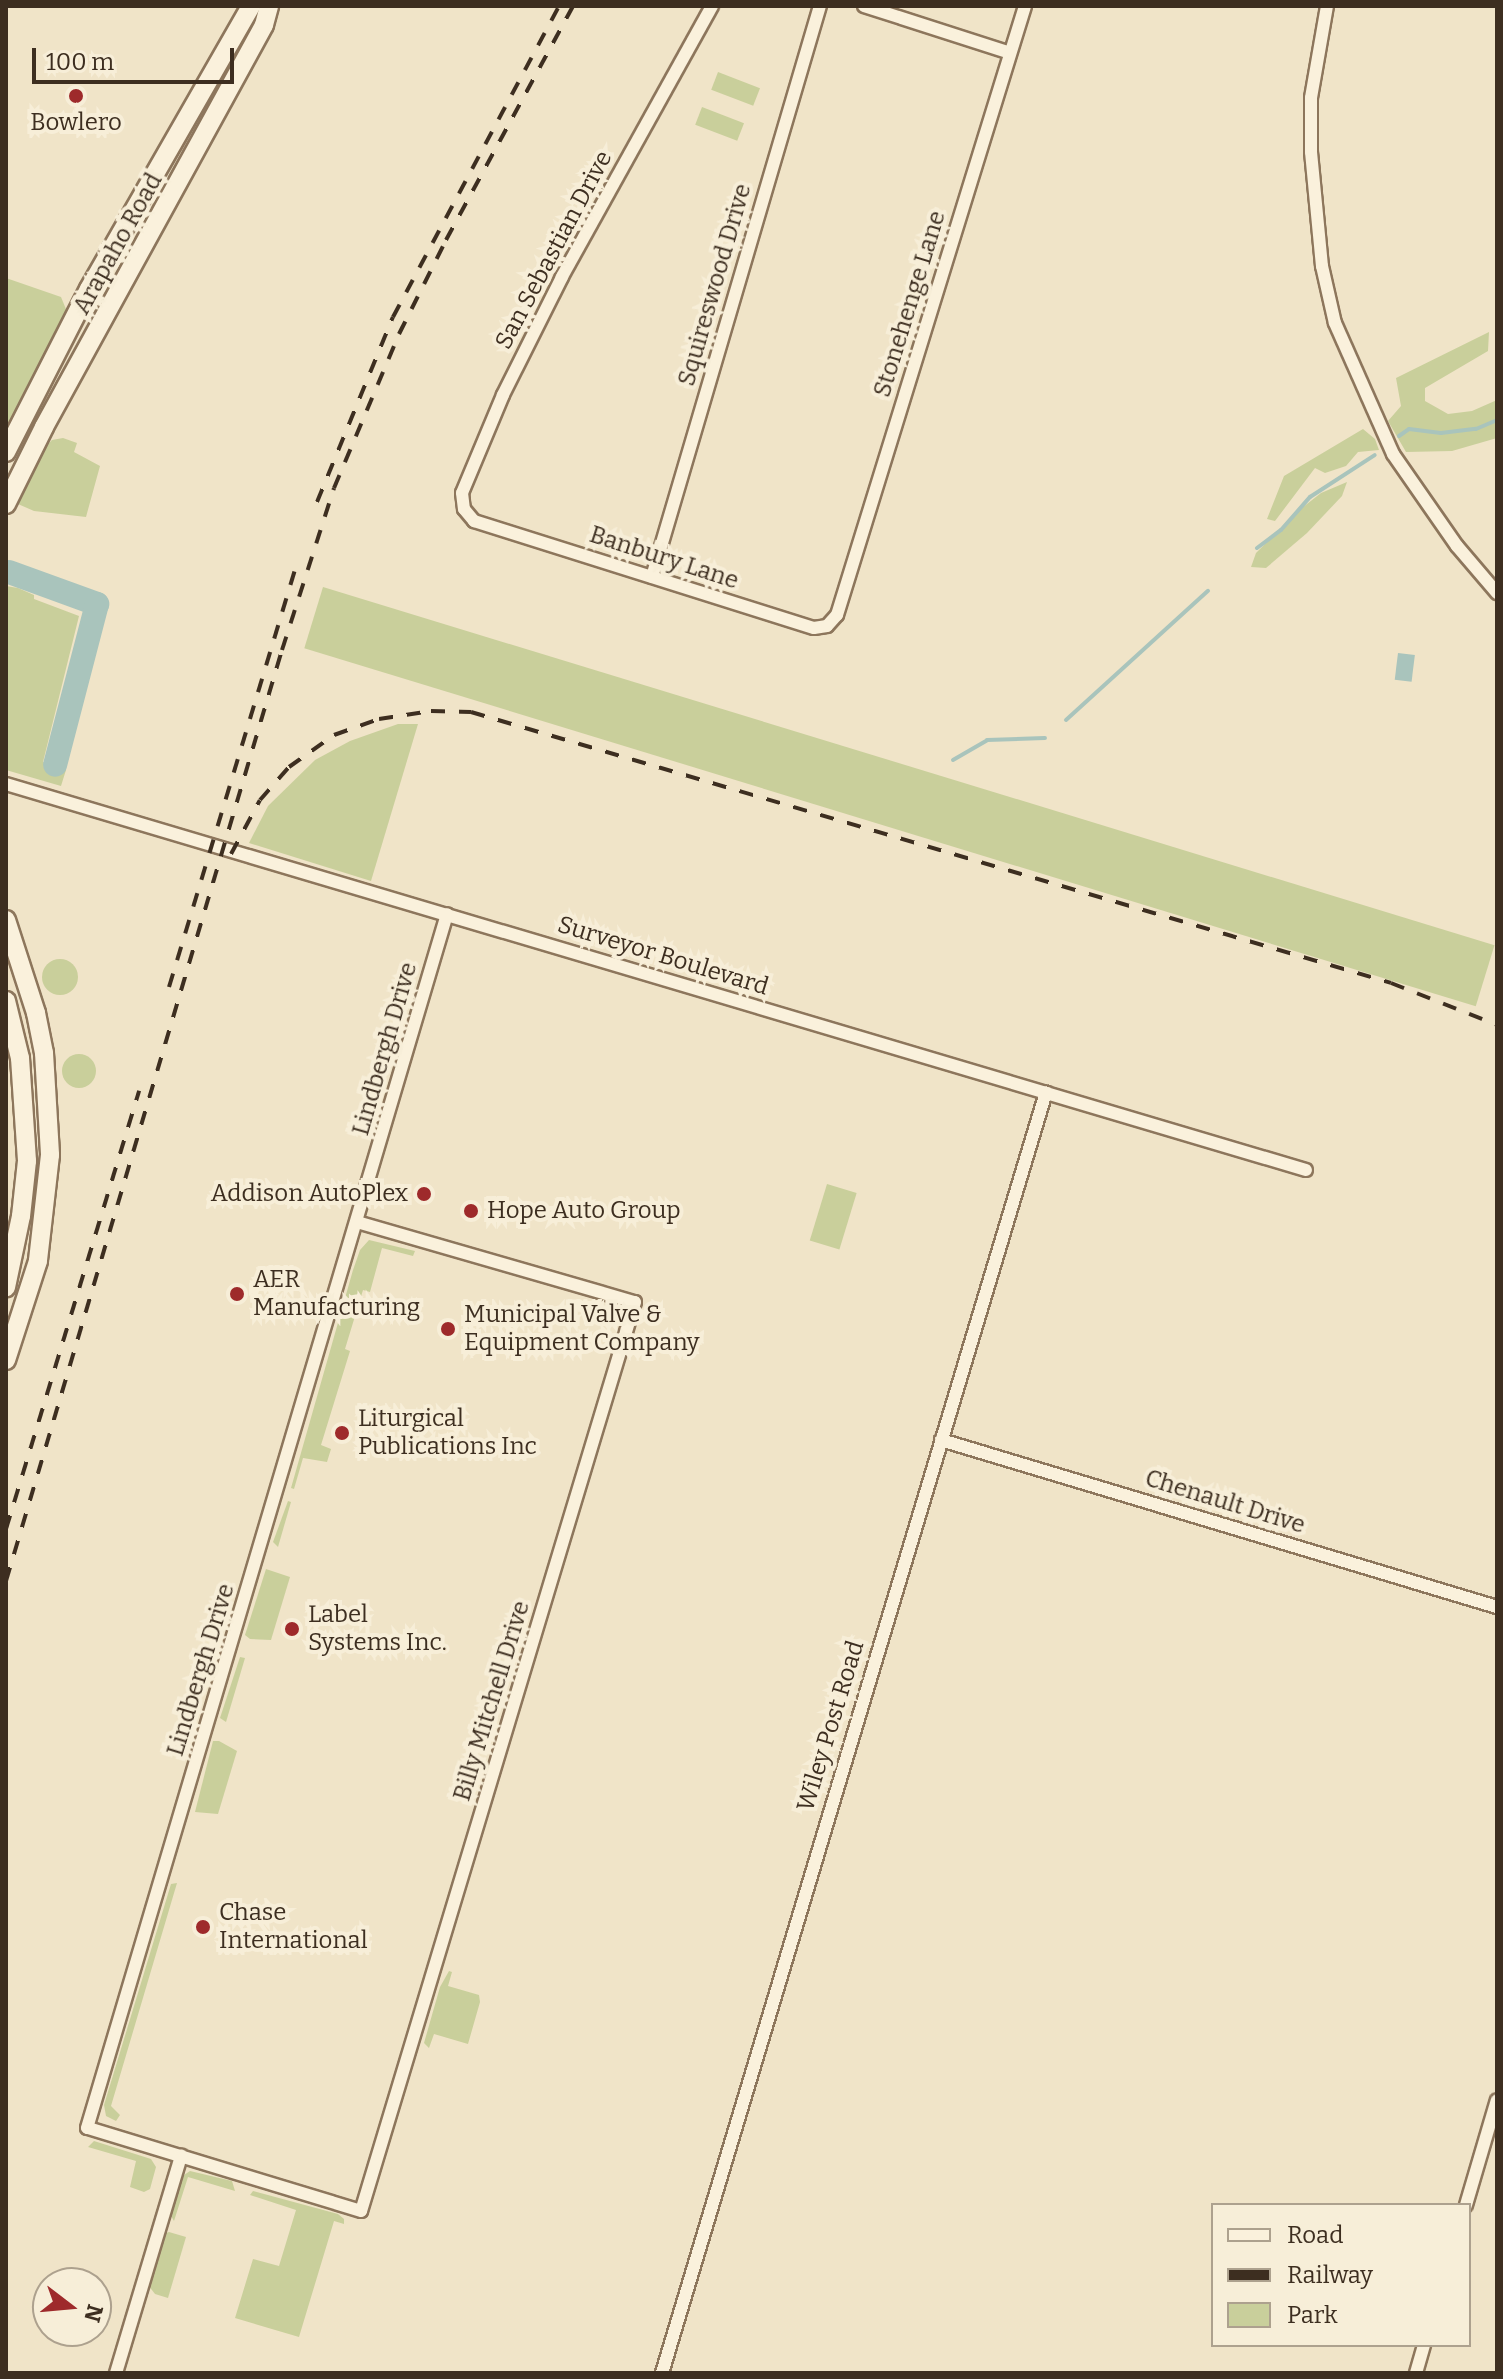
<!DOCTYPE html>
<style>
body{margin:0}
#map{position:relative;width:1503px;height:2379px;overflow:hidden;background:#f0e4c8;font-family:Bitter,serif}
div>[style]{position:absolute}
.green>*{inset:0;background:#c9cf9b;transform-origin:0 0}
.round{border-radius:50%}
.water>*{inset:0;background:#a9c4bc;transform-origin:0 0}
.stream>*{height:4px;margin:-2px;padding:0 2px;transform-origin:2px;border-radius:2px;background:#a9c4bc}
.river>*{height:24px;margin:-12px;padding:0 12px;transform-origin:12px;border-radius:12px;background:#a9c4bc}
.roads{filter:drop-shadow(2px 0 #8d765c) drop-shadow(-2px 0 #8d765c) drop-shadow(0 2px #8d765c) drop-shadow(0 -2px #8d765c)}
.street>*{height:12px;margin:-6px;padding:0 6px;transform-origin:6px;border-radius:6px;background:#faf1dc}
.secondary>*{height:18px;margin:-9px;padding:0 9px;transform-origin:9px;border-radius:9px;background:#faf1dc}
.rail>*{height:4px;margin-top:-2px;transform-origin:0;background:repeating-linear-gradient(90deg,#3d2e20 0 14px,transparent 0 28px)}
.dots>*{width:22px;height:22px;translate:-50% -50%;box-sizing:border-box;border:4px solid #f7eed8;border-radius:50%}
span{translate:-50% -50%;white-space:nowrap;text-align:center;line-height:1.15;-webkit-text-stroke:8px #f7eed8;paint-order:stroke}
.poi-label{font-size:24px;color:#3d2e20}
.right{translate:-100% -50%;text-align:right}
.left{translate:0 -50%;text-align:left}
.street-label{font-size:24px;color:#3d2e20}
.frame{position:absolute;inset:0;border:8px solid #3d2e20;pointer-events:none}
.legend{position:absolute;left:1211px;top:2203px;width:260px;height:144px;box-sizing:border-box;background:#f7eed8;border:2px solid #ada18e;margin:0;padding:10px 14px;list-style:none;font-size:24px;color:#3d2e20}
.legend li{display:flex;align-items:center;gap:16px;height:40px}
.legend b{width:40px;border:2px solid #ada18e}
.north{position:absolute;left:32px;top:2267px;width:80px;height:80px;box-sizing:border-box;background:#f7eed8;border:2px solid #ada18e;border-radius:50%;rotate:106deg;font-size:22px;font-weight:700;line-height:32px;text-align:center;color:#3d2e20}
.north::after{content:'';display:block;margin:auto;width:28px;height:36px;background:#9e2a2b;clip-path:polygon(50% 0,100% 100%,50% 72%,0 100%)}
.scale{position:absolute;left:32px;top:48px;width:202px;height:36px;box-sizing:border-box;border:4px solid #3d2e20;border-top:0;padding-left:10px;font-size:24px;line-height:28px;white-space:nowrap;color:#3d2e20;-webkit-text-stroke:6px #f7eed8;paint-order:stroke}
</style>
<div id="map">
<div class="green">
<i style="left:718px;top:72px;width:45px;height:19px;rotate:21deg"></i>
<i style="left:702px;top:107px;width:45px;height:19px;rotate:21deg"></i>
<i style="clip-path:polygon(6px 278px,61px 297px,68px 314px,6px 440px)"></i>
<i style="clip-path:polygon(1489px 332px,1488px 351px,1425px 388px,1425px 401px,1448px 414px,1472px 411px,1497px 400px,1497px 438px,1452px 451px,1406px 452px,1388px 421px,1401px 406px,1396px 378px)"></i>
<i style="clip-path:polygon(1363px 429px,1375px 439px,1379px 450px,1358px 452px,1346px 466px,1325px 473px,1315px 468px,1275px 521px,1267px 519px,1284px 476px)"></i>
<i style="clip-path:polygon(63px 438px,77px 443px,74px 452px,100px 466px,86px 517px,34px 511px,18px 504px,18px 498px,45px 447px,52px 440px)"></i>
<i style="clip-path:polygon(1347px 482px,1342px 496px,1307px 533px,1266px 568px,1251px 567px,1256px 553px,1298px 511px,1321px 493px)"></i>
<i style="clip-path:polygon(6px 586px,18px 588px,34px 595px,34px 599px,79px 616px,43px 762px,66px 770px,61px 786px,6px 770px)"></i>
<i style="left:323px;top:587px;width:1225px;height:64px;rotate:17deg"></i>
<i style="clip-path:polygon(398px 724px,418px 724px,371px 881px,249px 843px,268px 806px,315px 760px,350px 741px)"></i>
<i class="round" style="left:42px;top:959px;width:36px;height:36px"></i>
<i class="round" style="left:62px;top:1054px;width:34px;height:34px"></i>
<i style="left:827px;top:1184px;width:31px;height:59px;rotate:17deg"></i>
<i style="clip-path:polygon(369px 1240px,415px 1251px,413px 1256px,382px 1248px,370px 1292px,363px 1290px,345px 1349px,350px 1351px,321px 1445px,331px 1449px,327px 1462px,303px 1458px,294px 1489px,291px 1488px,353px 1270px,360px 1250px)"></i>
<i style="clip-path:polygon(288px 1501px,291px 1502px,278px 1547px,273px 1542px)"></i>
<i style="clip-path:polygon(266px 1569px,290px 1577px,271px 1640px,250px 1639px,245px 1635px)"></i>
<i style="clip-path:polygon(240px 1657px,245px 1658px,226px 1722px,220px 1718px)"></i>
<i style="clip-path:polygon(213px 1741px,219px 1741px,237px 1751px,218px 1814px,195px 1812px)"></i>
<i style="clip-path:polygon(177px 1883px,111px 2106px,120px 2115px,116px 2121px,106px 2116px,104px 2105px,171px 1884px)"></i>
<i style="clip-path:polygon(449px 1971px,452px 1972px,448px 1986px,479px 1995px,480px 2002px,468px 2044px,434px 2034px,429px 2048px,424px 2043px,440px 1987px)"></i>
<i style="clip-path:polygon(94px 2141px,151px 2159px,156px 2167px,150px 2189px,144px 2192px,130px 2187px,136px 2161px,88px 2147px)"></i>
<i style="clip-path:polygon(190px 2171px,232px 2181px,235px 2191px,188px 2177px,174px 2221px,170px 2214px,181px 2177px)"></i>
<i style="clip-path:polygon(253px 2191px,338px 2214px,344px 2219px,344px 2224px,334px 2221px,299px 2337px,235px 2318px,253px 2259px,279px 2266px,296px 2210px,250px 2195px)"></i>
<i style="clip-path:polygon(169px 2232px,186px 2237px,168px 2298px,155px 2294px,148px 2285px,163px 2234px)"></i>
</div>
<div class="water">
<i style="left:1398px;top:653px;width:17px;height:27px;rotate:7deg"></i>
</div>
<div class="stream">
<i style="left:1399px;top:436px;width:12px;rotate:-35deg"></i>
<i style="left:1409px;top:429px;width:32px;rotate:7deg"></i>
<i style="left:1441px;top:433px;width:35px;rotate:-7deg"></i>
<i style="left:1476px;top:429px;width:23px;rotate:-23deg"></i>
<i style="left:1257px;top:548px;width:30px;rotate:-37deg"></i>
<i style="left:1281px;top:530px;width:44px;rotate:-48.7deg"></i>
<i style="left:1310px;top:497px;width:77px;rotate:-32.9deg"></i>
<i style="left:1066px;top:720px;width:192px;rotate:-42.3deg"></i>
<i style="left:953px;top:760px;width:39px;rotate:-30deg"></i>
<i style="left:987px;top:740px;width:58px;rotate:-2deg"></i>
</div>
<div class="river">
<i style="left:9px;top:572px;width:94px;rotate:20deg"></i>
<i style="left:97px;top:604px;width:166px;rotate:104.6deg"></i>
</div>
<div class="roads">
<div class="street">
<i style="left:712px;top:6px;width:310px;rotate:119deg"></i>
<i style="left:562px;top:277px;width:132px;rotate:116.6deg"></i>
<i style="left:503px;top:395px;width:106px;rotate:112.7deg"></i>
<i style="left:462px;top:493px;width:16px;rotate:83deg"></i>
<i style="left:464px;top:509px;width:16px;rotate:50deg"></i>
<i style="left:474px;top:521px;width:356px;rotate:17.5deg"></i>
<i style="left:814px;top:628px;width:13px;rotate:-9deg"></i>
<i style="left:827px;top:626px;width:15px;rotate:-48deg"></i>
<i style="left:837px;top:615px;width:637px;rotate:-72.84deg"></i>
<i style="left:864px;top:6px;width:153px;rotate:17.8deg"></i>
<i style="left:1327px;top:6px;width:93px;rotate:99.9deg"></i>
<i style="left:1311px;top:98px;width:54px;rotate:90deg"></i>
<i style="left:1311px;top:152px;width:115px;rotate:84.5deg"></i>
<i style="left:1322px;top:266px;width:58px;rotate:77.2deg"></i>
<i style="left:1335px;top:323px;width:143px;rotate:66.1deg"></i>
<i style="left:1393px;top:454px;width:112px;rotate:55.2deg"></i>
<i style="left:1457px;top:546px;width:62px;rotate:49.6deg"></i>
<i style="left:652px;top:577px;width:595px;rotate:-73.61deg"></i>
<i style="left:6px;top:784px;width:1356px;rotate:16.54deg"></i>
<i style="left:357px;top:1222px;width:289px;rotate:16.1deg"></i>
<i style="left:635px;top:1302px;width:949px;rotate:106.77deg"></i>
<i style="left:361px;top:2211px;width:286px;rotate:-163.1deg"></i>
<i style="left:87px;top:2128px;width:1266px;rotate:-73.48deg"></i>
<i style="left:941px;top:1440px;width:581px;rotate:16.72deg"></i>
<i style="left:1466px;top:2205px;width:109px;rotate:-73.6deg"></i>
<i style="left:116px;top:2373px;width:227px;rotate:-73.3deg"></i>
<i style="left:662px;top:2373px;width:1337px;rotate:-73.31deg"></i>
<i style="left:1416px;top:2373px;width:29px;rotate:-74deg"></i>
</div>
<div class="secondary">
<i style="left:6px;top:452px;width:183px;rotate:-63deg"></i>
<i style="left:89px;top:289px;width:326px;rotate:-60.2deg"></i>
<i style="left:6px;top:504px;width:86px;rotate:-63.7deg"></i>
<i style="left:44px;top:427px;width:458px;rotate:-61.3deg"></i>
<i style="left:264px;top:25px;width:20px;rotate:-75deg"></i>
<i style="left:6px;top:920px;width:98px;rotate:72.1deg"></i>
<i style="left:36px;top:1013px;width:41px;rotate:78.7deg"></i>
<i style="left:44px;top:1053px;width:102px;rotate:86.6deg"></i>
<i style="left:50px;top:1155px;width:107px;rotate:96.5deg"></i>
<i style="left:38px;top:1261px;width:104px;rotate:107.9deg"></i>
<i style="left:6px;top:1001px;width:59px;rotate:76.2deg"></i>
<i style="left:20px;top:1058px;width:103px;rotate:86.1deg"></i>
<i style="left:27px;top:1161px;width:55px;rotate:96.2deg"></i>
<i style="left:21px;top:1216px;width:73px;rotate:101.9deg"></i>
</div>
</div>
<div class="rail">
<i style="left:317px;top:502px;width:200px;rotate:-67.7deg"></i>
<i style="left:393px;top:317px;width:353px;rotate:-61.9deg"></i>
<i style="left:231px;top:854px;width:61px;rotate:-61.8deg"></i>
<i style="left:260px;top:800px;width:44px;rotate:-48.7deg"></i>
<i style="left:289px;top:767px;width:55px;rotate:-35.4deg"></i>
<i style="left:334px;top:735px;width:48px;rotate:-19.6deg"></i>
<i style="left:379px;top:719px;width:53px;rotate:-8.7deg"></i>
<i style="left:431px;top:711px;width:40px;rotate:1.4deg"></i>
<i style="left:471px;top:712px;width:959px;rotate:16.41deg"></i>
<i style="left:1391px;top:983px;width:114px;rotate:21.6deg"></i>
<i style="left:169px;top:987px;width:436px;rotate:-73.2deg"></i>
<i style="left:6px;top:1529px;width:458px;rotate:-73.1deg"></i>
<i style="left:6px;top:1581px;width:971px;rotate:-73.49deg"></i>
<i style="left:282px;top:650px;width:170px;rotate:-72.2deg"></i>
<i style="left:334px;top:488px;width:167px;rotate:-67.1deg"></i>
<i style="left:399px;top:334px;width:105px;rotate:-63.4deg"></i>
<i style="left:446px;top:240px;width:266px;rotate:-61.5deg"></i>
</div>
<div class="dots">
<i style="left:76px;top:96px;background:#9e2a2b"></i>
<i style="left:424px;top:1194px;background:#9e2a2b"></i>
<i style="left:471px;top:1211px;background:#9e2a2b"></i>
<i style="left:237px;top:1294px;background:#9e2a2b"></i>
<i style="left:448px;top:1329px;background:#9e2a2b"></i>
<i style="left:342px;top:1433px;background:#9e2a2b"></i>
<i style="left:292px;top:1629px;background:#9e2a2b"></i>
<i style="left:203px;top:1927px;background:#9e2a2b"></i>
</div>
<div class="poi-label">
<span style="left:76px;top:123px">Bowlero</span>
<span class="right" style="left:408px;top:1194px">Addison AutoPlex</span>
<span class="left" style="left:487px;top:1211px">Hope Auto Group</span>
<span class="left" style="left:253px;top:1294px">AER<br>Manufacturing</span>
<span class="left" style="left:464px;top:1329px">Municipal Valve &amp;<br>Equipment Company</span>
<span class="left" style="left:358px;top:1433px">Liturgical<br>Publications Inc</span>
<span class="left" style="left:308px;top:1629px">Label<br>Systems Inc.</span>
<span class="left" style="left:219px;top:1927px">Chase<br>International</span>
</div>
<div class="street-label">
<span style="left:118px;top:244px;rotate:-61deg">Arapaho Road</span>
<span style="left:554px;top:250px;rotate:-62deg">San Sebastian Drive</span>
<span style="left:715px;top:285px;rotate:-74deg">Squireswood Drive</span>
<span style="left:910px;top:304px;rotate:-73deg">Stonehenge Lane</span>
<span style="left:664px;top:558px;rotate:18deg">Banbury Lane</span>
<span style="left:663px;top:956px;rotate:17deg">Surveyor Boulevard</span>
<span style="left:385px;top:1049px;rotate:-74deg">Lindbergh Drive</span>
<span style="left:1225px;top:1502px;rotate:17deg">Chenault Drive</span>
<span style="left:201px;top:1670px;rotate:-73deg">Lindbergh Drive</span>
<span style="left:492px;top:1701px;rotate:-73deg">Billy Mitchell Drive</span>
<span style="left:831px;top:1726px;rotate:-73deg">Wiley Post Road</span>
</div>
<div class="frame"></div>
<ul class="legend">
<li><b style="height:10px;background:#faf1dc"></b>Road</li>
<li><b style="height:10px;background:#3d2e20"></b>Railway</li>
<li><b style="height:22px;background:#c9cf9b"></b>Park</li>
</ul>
<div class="north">N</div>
<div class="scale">100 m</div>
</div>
